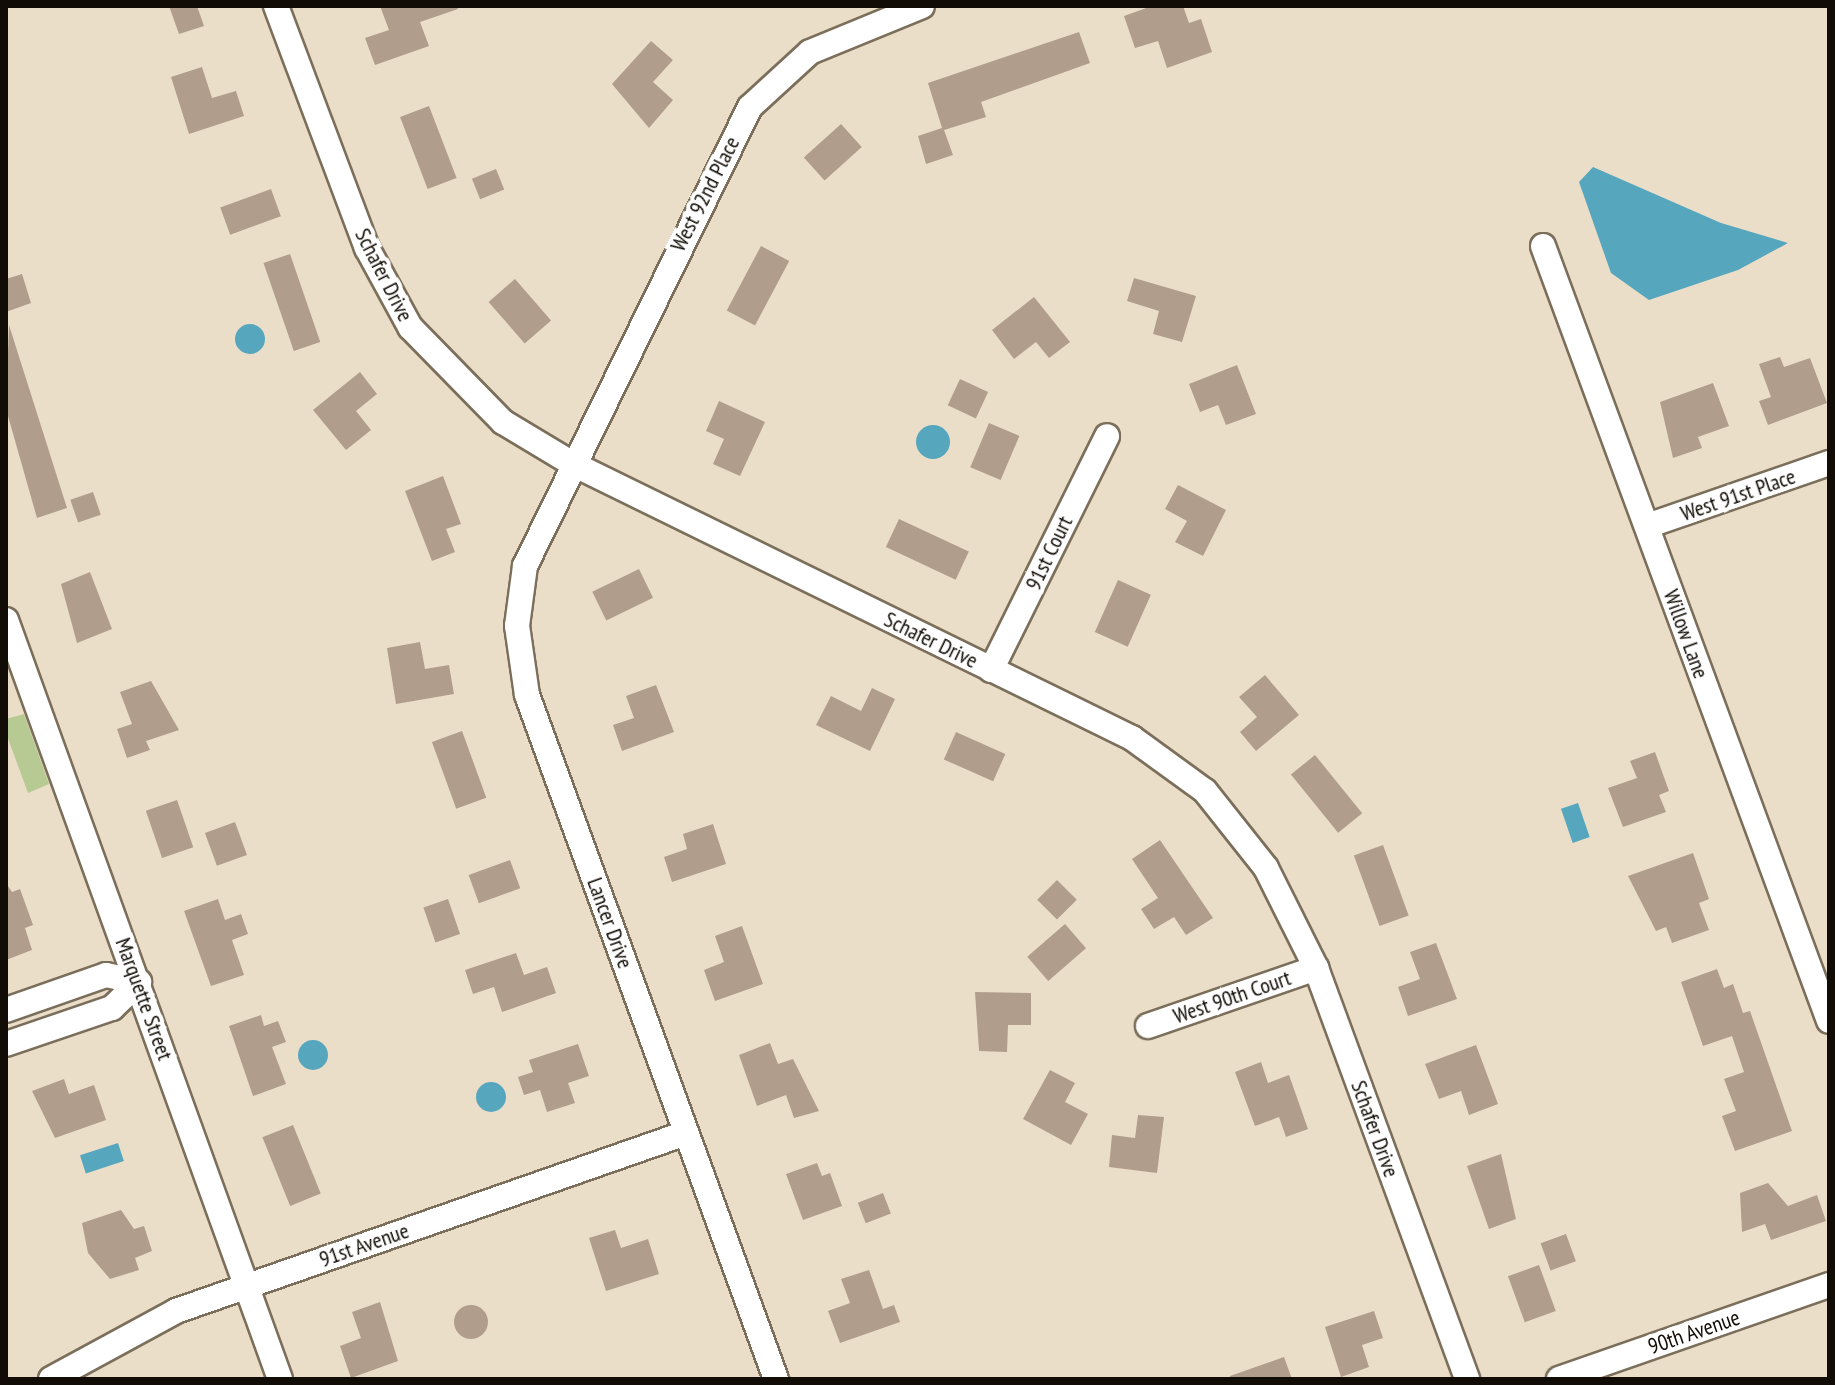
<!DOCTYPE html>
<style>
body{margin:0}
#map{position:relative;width:1835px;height:1385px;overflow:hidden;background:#ebdec8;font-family:"PT Sans Narrow",sans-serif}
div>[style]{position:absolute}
.green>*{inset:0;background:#b8ca93}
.water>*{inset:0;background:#56a6be;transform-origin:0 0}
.round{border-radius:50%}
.building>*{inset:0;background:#b09d8c;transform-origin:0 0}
.roads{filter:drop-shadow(2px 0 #7b6f5b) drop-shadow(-2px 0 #7b6f5b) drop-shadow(0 2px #7b6f5b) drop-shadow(0 -2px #7b6f5b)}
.minor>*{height:24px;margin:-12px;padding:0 12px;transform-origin:12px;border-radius:12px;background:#fff}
span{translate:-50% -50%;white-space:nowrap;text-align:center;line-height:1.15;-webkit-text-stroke:8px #fff;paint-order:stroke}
.street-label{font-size:22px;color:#110d06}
.frame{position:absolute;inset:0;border:8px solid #110d06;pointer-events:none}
</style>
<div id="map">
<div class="green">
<i style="clip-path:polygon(24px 714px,49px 784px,28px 793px,6px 733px,6px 719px)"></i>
</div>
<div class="water">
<i style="clip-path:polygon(1593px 167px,1721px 223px,1788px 243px,1738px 270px,1649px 300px,1611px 273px,1579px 182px)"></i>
<i class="round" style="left:235px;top:324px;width:30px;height:30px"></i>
<i class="round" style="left:916px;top:425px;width:34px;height:34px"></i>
<i style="left:1578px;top:803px;width:36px;height:18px;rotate:71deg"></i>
<i class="round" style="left:298px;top:1040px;width:30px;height:30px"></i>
<i class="round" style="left:476px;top:1082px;width:30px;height:30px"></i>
<i style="left:118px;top:1143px;width:19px;height:40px;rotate:72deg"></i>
</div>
<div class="building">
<i style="clip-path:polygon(169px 6px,197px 6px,204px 26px,179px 34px)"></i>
<i style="clip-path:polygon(380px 6px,457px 6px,458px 9px,420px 22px,429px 46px,375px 65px,365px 38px,389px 30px)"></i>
<i style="clip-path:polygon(1152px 6px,1183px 6px,1189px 23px,1201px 19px,1212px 52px,1167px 68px,1158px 41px,1135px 48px,1124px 16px)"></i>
<i style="clip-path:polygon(1079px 32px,1090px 63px,981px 102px,986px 117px,944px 130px,953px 155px,926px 164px,918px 136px,942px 128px,928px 83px)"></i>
<i style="clip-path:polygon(651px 41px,673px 60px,653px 82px,673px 100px,649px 128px,612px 84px)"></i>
<i style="clip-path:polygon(202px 67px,212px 98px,236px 91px,244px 116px,189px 134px,171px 77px)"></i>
<i style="left:429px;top:106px;width:77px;height:31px;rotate:69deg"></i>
<i style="left:841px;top:124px;width:31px;height:50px;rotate:48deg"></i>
<i style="left:496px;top:169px;width:22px;height:26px;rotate:68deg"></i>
<i style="left:271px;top:189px;width:29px;height:54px;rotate:70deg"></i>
<i style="left:761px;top:246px;width:32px;height:73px;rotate:28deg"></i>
<i style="left:290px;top:254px;width:93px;height:28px;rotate:71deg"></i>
<i style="clip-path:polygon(22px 274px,31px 303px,6px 312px,6px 279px)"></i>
<i style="clip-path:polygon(1134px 278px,1196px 296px,1182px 342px,1153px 334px,1159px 311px,1127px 301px)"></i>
<i style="left:515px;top:279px;width:55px;height:35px;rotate:49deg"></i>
<i style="clip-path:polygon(1034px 297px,1070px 342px,1049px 358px,1036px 342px,1014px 359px,992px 330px)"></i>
<i style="clip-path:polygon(9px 325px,67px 508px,37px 518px,6px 409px)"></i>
<i style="clip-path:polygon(1780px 357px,1784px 367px,1810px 358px,1827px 403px,1768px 425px,1759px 401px,1771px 397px,1759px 364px)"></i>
<i style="clip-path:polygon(1237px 365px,1256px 414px,1226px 425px,1218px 405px,1200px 412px,1189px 384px)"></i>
<i style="clip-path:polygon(360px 372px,377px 394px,356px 411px,371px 430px,346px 450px,313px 410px)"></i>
<i style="left:960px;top:379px;width:31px;height:29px;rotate:25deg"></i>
<i style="clip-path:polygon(1713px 383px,1729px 426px,1698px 437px,1702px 448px,1673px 458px,1660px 402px)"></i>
<i style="clip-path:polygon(719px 401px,765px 422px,740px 476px,713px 464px,724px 439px,706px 431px)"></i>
<i style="left:989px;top:423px;width:33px;height:48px;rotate:23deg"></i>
<i style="clip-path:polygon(443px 476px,461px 524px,446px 529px,455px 552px,432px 561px,405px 491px)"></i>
<i style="clip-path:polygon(1178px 485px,1226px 510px,1203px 556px,1175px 542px,1187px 521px,1165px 509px)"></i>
<i style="left:93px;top:492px;width:24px;height:24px;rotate:71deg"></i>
<i style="left:899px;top:519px;width:77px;height:31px;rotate:25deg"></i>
<i style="left:639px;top:569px;width:32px;height:52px;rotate:64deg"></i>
<i style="clip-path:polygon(90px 572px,112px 629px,77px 643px,61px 584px)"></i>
<i style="left:1118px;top:580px;width:36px;height:57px;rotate:24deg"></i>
<i style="clip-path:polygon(420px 642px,425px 669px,449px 665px,454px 694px,396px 704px,387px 648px)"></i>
<i style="clip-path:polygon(1265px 675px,1299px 715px,1256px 751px,1240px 732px,1257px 717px,1239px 697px)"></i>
<i style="clip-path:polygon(151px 681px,179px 730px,146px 741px,150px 750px,127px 758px,117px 729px,132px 724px,120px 692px)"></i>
<i style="clip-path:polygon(656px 685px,674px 732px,622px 751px,613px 725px,634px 718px,626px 696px)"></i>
<i style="clip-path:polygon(872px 688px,895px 699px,870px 751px,816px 725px,831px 696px,861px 711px)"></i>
<i style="left:462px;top:731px;width:71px;height:32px;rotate:70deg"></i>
<i style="left:956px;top:732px;width:54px;height:30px;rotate:24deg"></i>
<i style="clip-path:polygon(1655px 752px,1669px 791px,1659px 795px,1666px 812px,1623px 827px,1608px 788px,1637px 778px,1630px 761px)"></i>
<i style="left:1315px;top:755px;width:75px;height:31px;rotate:51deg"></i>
<i style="left:177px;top:800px;width:50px;height:33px;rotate:71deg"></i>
<i style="left:235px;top:822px;width:35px;height:32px;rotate:70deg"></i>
<i style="clip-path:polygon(713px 824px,726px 864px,672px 882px,664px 857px,687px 849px,683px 834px)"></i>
<i style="clip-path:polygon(1160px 840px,1213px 918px,1186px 935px,1174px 917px,1154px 929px,1141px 909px,1158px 898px,1132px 859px)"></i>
<i style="left:1383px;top:845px;width:75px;height:31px;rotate:70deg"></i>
<i style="clip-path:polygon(1693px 853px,1709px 899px,1699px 903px,1709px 930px,1672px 943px,1666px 927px,1656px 931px,1628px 876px)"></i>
<i style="left:510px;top:860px;width:30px;height:44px;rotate:70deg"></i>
<i style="left:1057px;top:880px;width:28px;height:28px;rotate:45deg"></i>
<i style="clip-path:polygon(6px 883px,12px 892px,20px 889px,33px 925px,25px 928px,32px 950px,6px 960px)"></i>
<i style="clip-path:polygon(218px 899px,225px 920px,241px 914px,248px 934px,232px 940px,244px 975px,211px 986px,184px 911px)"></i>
<i style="left:448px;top:899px;width:37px;height:26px;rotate:71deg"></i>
<i style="left:1065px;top:924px;width:32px;height:50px;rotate:49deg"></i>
<i style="clip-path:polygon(742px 926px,763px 984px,715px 1001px,704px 970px,724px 962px,715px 936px)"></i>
<i style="clip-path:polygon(1436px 943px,1457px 999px,1408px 1016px,1398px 987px,1420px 979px,1410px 952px)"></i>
<i style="clip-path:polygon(516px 953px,524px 975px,547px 967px,556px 993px,502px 1012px,494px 987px,473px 994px,465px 970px)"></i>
<i style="clip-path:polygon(1717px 969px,1724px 988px,1733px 984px,1743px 1013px,1750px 1011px,1792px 1131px,1735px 1151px,1722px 1116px,1736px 1111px,1724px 1079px,1744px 1072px,1732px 1036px,1703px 1046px,1681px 982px)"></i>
<i style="clip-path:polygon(975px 992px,1031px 993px,1031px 1025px,1008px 1025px,1007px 1052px,979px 1051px)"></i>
<i style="clip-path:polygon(261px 1015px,264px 1026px,278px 1021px,286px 1042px,272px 1047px,286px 1084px,253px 1096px,229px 1026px)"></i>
<i style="clip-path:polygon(770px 1043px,778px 1064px,793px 1059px,819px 1111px,794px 1118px,786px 1095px,757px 1106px,739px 1055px)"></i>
<i style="clip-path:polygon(578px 1044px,589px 1076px,568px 1083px,575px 1103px,547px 1112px,540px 1090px,524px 1095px,518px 1077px,533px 1072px,529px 1060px)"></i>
<i style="clip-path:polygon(1476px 1045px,1498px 1104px,1469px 1115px,1461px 1091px,1439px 1099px,1425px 1064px)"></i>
<i style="clip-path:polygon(1261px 1062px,1268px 1083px,1289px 1075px,1308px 1129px,1286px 1137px,1279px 1117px,1255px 1126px,1235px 1072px)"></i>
<i style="clip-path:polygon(1050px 1070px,1075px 1083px,1065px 1102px,1088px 1114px,1071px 1145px,1023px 1119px)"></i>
<i style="clip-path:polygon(64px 1079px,69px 1094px,94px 1085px,106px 1120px,55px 1138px,32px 1091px)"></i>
<i style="clip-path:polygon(1138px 1115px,1164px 1117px,1157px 1173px,1109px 1167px,1112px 1135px,1135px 1138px)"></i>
<i style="left:293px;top:1125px;width:74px;height:33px;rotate:68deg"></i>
<i style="clip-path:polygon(1501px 1154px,1516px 1219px,1489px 1229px,1467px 1166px)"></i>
<i style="clip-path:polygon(817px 1163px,822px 1176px,830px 1173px,842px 1206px,803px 1220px,786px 1174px)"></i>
<i style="clip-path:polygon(1768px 1183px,1788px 1206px,1817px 1195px,1826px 1221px,1771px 1240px,1765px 1224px,1742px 1232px,1740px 1193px)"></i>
<i style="left:883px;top:1193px;width:22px;height:27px;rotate:69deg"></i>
<i style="clip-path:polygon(121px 1210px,134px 1229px,144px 1226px,152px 1251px,135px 1258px,139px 1270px,110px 1279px,88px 1253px,82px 1223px)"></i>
<i style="clip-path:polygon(615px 1230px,621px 1248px,648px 1239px,659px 1274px,606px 1291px,589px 1238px)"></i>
<i style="left:1566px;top:1234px;width:29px;height:27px;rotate:70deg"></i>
<i style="left:1539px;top:1265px;width:49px;height:33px;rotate:70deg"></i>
<i style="clip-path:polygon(869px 1270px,883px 1309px,894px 1305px,900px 1322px,840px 1343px,828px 1311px,850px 1303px,841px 1279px)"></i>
<i style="clip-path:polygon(380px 1302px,398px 1361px,351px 1378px,340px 1346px,361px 1338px,352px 1312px)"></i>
<i class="round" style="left:454px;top:1305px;width:34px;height:34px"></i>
<i style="clip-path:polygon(1374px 1311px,1383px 1338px,1362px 1345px,1369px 1367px,1341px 1377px,1325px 1327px)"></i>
<i style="clip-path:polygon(1284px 1357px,1292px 1379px,1230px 1379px,1230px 1376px)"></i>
</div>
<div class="roads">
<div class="minor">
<i style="left:276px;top:6px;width:259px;rotate:69.4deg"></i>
<i style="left:367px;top:248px;width:90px;rotate:61.4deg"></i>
<i style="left:410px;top:327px;width:133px;rotate:45.6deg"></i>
<i style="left:503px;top:422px;width:82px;rotate:31deg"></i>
<i style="left:573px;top:464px;width:623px;rotate:26.11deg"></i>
<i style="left:1132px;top:738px;width:90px;rotate:36deg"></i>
<i style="left:1205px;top:791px;width:98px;rotate:51.6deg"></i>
<i style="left:1266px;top:868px;width:112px;rotate:63.4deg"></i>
<i style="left:1316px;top:968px;width:438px;rotate:69.8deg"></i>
<i style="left:1543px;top:246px;width:826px;rotate:69.74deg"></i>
<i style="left:1647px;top:526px;width:193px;rotate:-19.1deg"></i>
<i style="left:6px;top:620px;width:807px;rotate:70.15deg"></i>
<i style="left:991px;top:670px;width:261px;rotate:-63.6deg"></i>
<i style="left:6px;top:1010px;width:106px;rotate:-19.3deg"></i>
<i style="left:106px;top:975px;width:34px;rotate:12deg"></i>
<i style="left:1148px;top:1026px;width:178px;rotate:-19deg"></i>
<i style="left:6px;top:1044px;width:112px;rotate:-18.8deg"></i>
<i style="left:112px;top:1008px;width:37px;rotate:-44deg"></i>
<i style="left:51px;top:1379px;width:142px;rotate:-28.5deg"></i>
<i style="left:176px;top:1311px;width:540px;rotate:-19.24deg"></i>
<i style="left:776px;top:1379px;width:728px;rotate:-110deg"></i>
<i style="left:527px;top:695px;width:70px;rotate:-98.2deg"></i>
<i style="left:517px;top:626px;width:61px;rotate:-82.4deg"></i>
<i style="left:525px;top:566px;width:511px;rotate:-63.89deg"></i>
<i style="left:750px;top:107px;width:81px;rotate:-42.5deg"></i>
<i style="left:810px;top:52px;width:121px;rotate:-22.3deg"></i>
<i style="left:1559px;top:1379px;width:286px;rotate:-19.2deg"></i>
</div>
</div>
<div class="street-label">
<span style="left:705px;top:194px;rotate:-63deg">West 92nd Place</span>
<span style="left:384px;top:275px;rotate:63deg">Schafer Drive</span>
<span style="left:1738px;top:495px;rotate:-19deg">West 91st Place</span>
<span style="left:1049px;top:553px;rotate:-64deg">91st Court</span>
<span style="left:1686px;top:634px;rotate:70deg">Willow Lane</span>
<span style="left:931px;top:640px;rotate:26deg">Schafer Drive</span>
<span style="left:610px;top:923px;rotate:70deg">Lancer Drive</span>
<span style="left:1232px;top:997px;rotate:-19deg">West 90th Court</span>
<span style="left:144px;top:999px;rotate:70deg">Marquette Street</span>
<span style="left:1375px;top:1129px;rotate:70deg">Schafer Drive</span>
<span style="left:364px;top:1245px;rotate:-19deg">91st Avenue</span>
<span style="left:1694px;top:1332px;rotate:-19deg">90th Avenue</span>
</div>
<div class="frame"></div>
</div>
